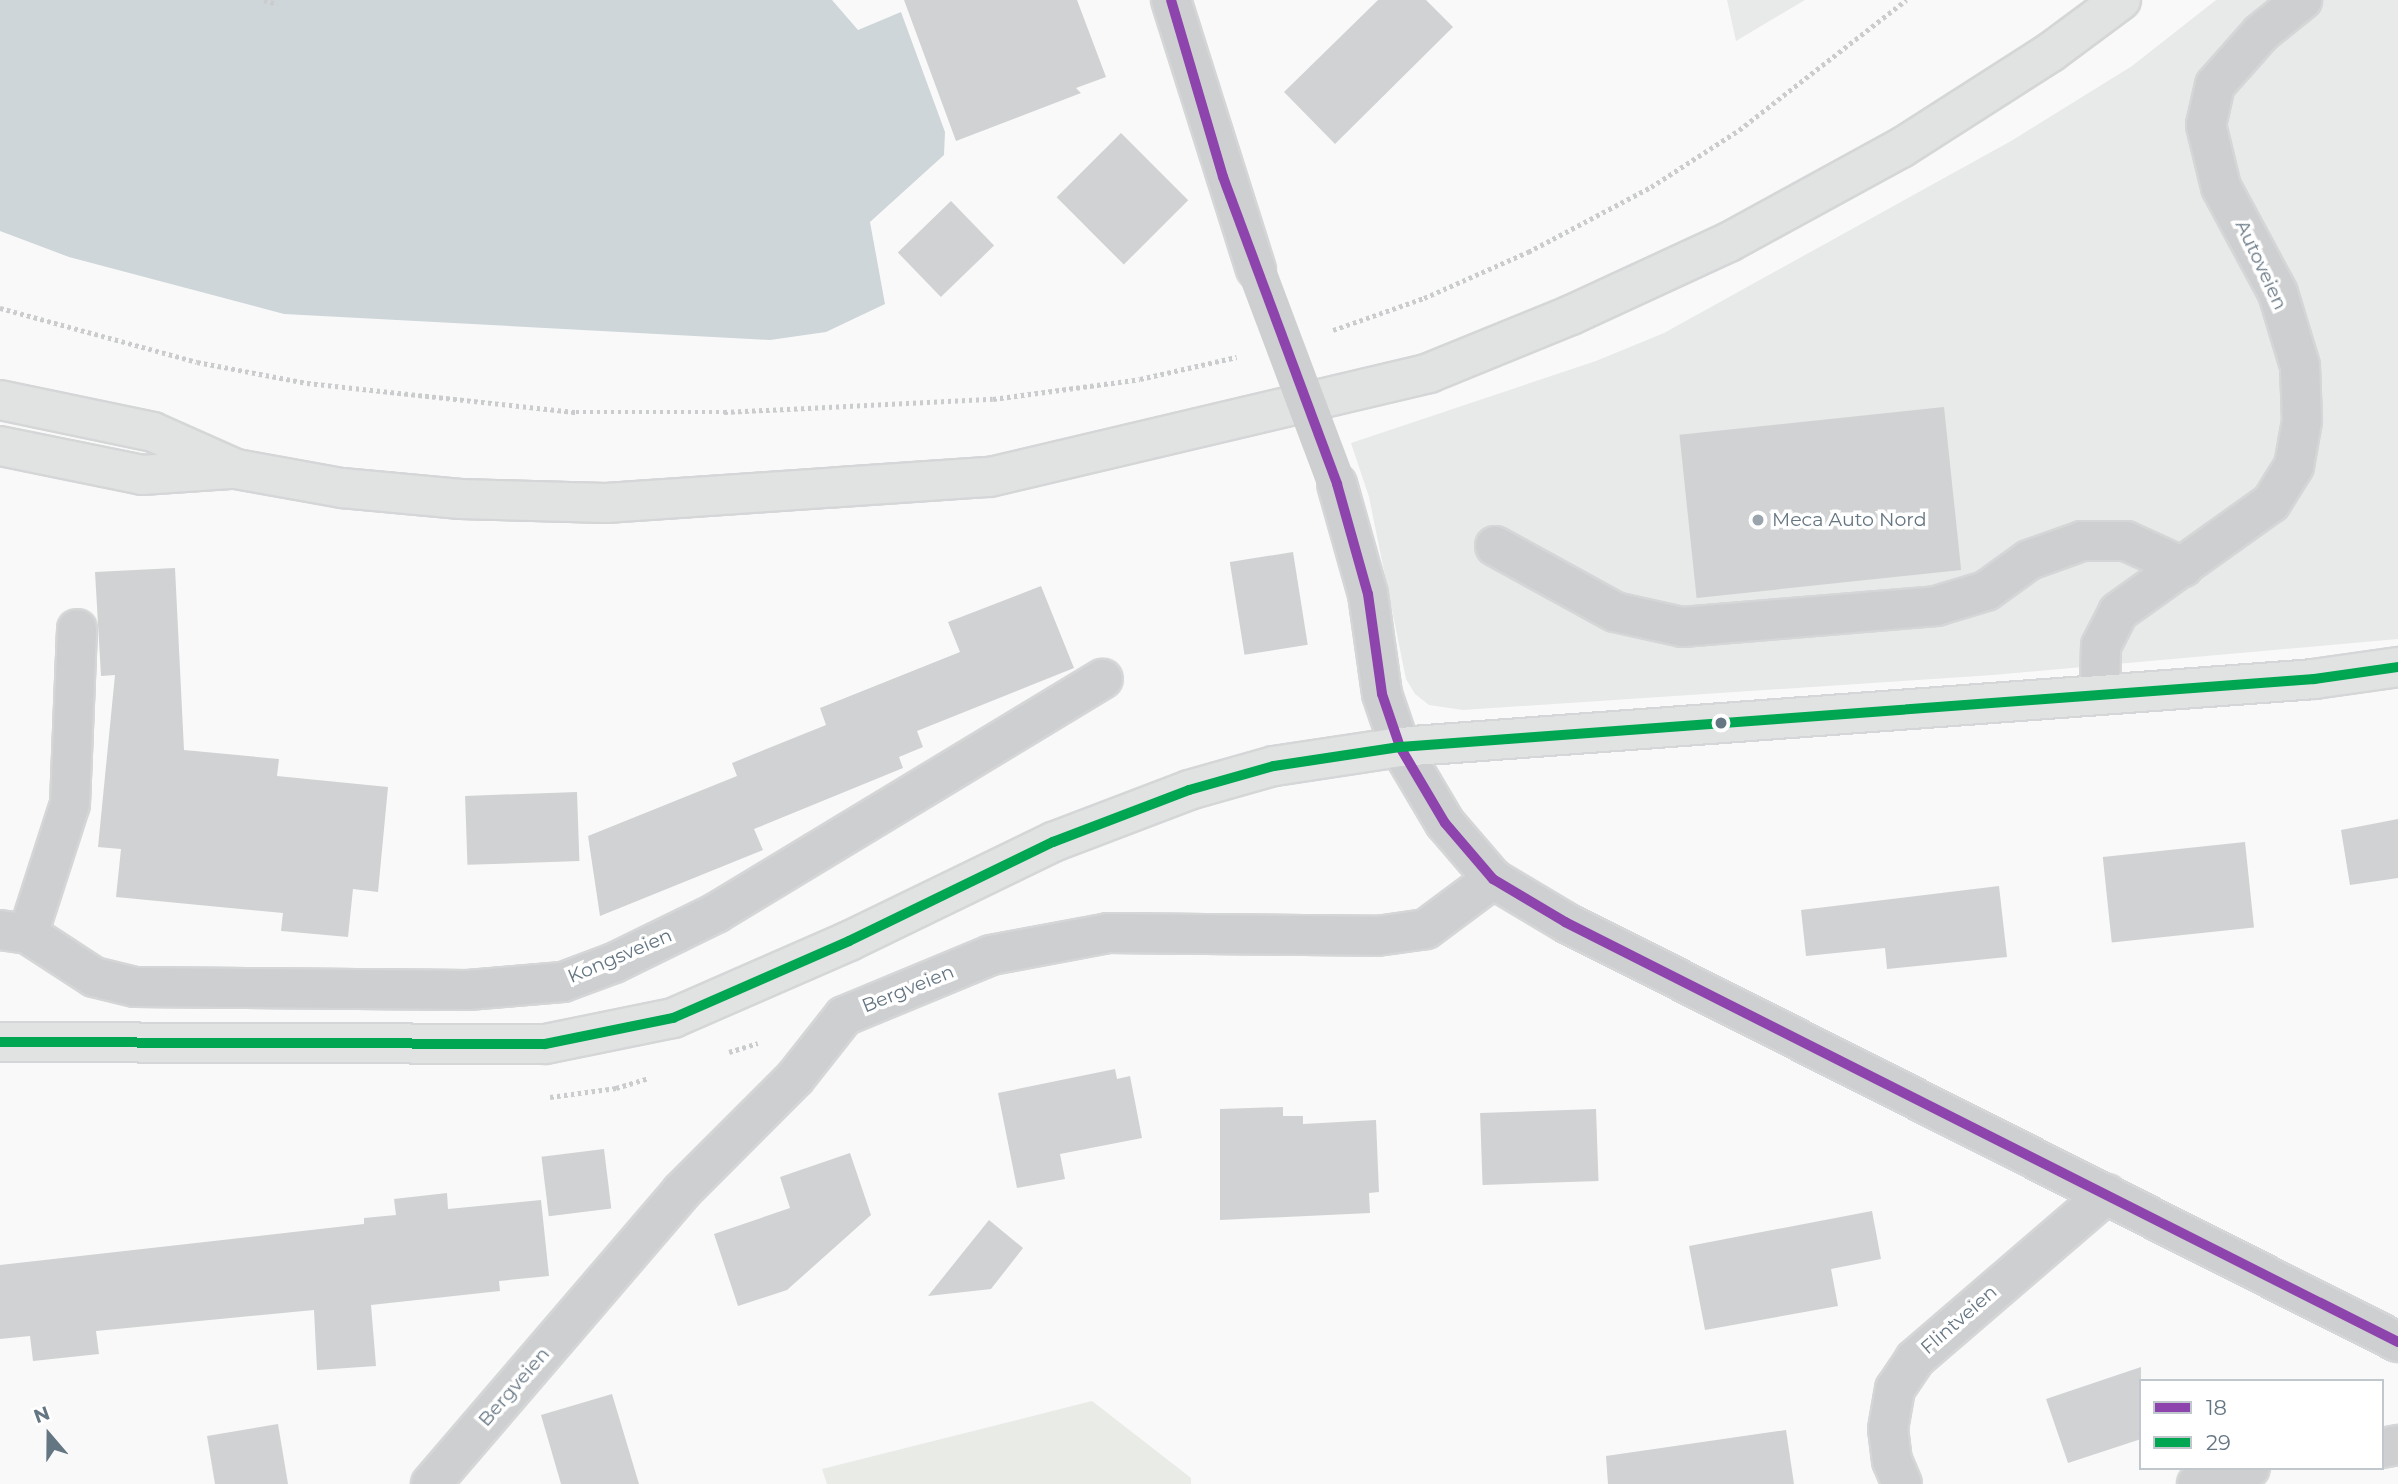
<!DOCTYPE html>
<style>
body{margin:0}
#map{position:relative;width:2398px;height:1484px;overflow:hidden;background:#f9f9f9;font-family:Montserrat,sans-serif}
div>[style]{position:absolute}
.built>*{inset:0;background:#e8e9e9}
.green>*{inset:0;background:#e8ebe6}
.water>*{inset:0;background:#ced6d9}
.building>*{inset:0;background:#d0d2d3;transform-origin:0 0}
.path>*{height:4.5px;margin-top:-2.25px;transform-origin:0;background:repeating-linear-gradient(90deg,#cbcccd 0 3.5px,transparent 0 7px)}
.roads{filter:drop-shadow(2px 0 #d5d6d7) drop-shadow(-2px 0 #d5d6d7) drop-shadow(0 2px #d5d6d7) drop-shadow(0 -2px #d5d6d7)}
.minor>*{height:38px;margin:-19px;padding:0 19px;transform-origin:19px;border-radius:19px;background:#cecfd0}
.major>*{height:38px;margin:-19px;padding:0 19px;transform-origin:19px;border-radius:19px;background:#e1e2e2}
.highway>*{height:38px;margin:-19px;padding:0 19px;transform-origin:19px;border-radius:19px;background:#e1e2e2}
.minor-bridge>*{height:38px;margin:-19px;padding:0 19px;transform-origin:19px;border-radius:19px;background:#cecfd0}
.bus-1>*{height:10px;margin:-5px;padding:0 5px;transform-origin:5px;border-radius:5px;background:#8e44ad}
.bus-2>*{height:10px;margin:-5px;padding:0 5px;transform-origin:5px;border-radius:5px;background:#00a651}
.dots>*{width:19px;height:19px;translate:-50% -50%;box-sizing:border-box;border:4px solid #fff;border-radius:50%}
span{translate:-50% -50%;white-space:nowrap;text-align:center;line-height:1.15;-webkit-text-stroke:7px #fff;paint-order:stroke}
.street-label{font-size:19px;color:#657683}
.poi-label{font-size:19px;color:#657683}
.left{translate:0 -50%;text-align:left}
.legend{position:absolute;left:2139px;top:1379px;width:245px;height:91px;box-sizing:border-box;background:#fff;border:2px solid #c1c8cd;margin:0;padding:9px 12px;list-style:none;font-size:21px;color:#657683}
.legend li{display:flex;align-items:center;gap:14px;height:35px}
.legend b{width:35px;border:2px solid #c1c8cd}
.north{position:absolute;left:14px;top:1400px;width:70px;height:70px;-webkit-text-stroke:5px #fff;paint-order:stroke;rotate:340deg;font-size:19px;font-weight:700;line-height:28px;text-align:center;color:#657683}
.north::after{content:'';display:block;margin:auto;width:24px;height:32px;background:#657683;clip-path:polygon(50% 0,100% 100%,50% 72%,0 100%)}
</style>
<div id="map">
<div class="built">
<i style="clip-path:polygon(1727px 0,1805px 0,1736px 41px)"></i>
<i style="clip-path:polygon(2216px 0,2398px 0,2398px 639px,1993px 675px,1463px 710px,1429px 705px,1415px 694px,1406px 679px,1369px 497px,1351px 443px,1596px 361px,1664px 333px,2011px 141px,2132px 66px)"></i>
</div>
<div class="green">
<i style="clip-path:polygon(1092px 1401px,1191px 1478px,1191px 1484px,827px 1484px,822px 1469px)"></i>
</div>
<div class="water">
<i style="clip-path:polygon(0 0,832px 0,858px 30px,901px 12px,945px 132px,944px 155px,870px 222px,885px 304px,826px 332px,770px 340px,284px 314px,69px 257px,0 231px)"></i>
</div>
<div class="building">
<i style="clip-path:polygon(904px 0,1077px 0,1106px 77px,1076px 88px,1081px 93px,956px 141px)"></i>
<i style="clip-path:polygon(1378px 0,1426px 0,1453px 27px,1335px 144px,1284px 92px)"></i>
<i style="left:1121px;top:133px;width:95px;height:91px;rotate:45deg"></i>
<i style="left:951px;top:201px;width:62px;height:74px;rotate:46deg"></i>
<i style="left:1944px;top:407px;width:164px;height:266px;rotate:84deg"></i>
<i style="left:1293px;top:552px;width:94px;height:64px;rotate:81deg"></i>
<i style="clip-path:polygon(175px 568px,184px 750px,279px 759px,277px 776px,388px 787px,378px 892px,353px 889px,348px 937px,281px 931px,283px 913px,116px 897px,121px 849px,98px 847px,115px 675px,101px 676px,95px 572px)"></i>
<i style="clip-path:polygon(1041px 586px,1074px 668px,917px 731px,923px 747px,899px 757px,903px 768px,754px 829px,763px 850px,600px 916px,588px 836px,737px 776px,732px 763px,826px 725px,820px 708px,960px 652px,948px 622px)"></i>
<i style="left:577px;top:792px;width:69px;height:112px;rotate:88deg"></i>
<i style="clip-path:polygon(2398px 819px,2398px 878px,2350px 885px,2341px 830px)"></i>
<i style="left:2245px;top:842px;width:86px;height:143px;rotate:84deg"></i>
<i style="clip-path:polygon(1999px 886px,2007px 957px,1887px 969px,1885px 948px,1806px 956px,1801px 910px)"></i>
<i style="clip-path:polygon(1115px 1069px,1117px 1079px,1130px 1076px,1142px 1138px,1060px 1154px,1065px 1179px,1017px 1188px,998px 1093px)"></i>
<i style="clip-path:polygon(1283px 1107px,1283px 1116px,1303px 1116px,1303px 1124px,1376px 1120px,1379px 1192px,1369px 1193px,1370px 1213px,1220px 1220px,1220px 1109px)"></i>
<i style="left:1596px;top:1109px;width:72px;height:116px;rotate:88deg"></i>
<i style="left:604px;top:1149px;width:60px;height:63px;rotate:83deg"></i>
<i style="clip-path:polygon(850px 1153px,871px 1215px,787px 1290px,738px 1306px,714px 1234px,790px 1208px,780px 1177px)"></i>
<i style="clip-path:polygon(447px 1193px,448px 1209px,541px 1200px,549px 1276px,499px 1281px,500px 1291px,371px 1305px,376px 1366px,317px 1370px,314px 1310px,96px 1331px,99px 1354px,33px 1361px,30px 1336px,0 1339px,0 1265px,364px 1224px,364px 1218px,396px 1215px,394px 1199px)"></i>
<i style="clip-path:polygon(1872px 1211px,1881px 1259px,1831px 1269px,1838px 1306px,1705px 1330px,1689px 1246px)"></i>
<i style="clip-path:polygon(989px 1220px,1023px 1248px,991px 1289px,928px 1296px)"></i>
<i style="clip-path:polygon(2141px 1367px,2141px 1439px,2068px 1463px,2046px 1399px)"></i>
<i style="clip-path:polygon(612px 1394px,639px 1484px,561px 1484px,541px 1415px)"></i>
<i style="clip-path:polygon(278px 1424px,288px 1484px,215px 1484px,207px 1436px)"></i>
<i style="clip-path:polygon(1786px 1430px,1794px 1484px,1608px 1484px,1606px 1456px)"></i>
</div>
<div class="path">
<i style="left:264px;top:0;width:14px;rotate:17deg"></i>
<i style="left:0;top:308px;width:204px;rotate:15.3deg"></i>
<i style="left:197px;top:362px;width:112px;rotate:10.8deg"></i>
<i style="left:307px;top:383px;width:271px;rotate:6.2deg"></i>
<i style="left:576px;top:412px;width:148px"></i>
<i style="left:724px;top:412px;width:269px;rotate:-2.8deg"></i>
<i style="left:993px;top:399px;width:148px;rotate:-7.7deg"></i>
<i style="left:1140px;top:379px;width:99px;rotate:-12.8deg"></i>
<i style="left:1333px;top:330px;width:96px;rotate:-19.4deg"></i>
<i style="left:1424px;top:298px;width:114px;rotate:-23.9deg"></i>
<i style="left:1528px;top:252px;width:139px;rotate:-27.9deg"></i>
<i style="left:1651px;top:187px;width:105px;rotate:-32.9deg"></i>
<i style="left:1739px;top:130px;width:212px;rotate:-37.9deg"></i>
<i style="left:729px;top:1052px;width:30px;rotate:-17deg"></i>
<i style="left:550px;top:1097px;width:67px;rotate:-7.8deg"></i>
<i style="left:616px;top:1088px;width:34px;rotate:-17deg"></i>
</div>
<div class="roads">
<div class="minor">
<i style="left:1171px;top:0;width:282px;rotate:72.5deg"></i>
<i style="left:1337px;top:484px;width:114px;rotate:74.3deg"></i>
<i style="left:1368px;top:594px;width:101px;rotate:82deg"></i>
<i style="left:1382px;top:694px;width:56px;rotate:71.2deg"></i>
<i style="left:1400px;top:747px;width:88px;rotate:59.4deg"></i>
<i style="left:1445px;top:823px;width:74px;rotate:49.4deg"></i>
<i style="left:1493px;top:879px;width:84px;rotate:30.8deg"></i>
<i style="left:1565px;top:922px;width:933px;rotate:26.76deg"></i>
<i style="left:1495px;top:546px;width:137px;rotate:28.8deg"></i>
<i style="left:1615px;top:612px;width:69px;rotate:12.6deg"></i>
<i style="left:1682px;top:627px;width:255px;rotate:-4.7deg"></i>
<i style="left:1936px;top:606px;width:52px;rotate:-16.7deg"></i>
<i style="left:1986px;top:591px;width:53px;rotate:-35.8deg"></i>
<i style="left:2029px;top:560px;width:56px;rotate:-19.7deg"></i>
<i style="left:2082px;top:541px;width:44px"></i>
<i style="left:2126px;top:541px;width:63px;rotate:24.5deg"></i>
<i style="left:2100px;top:692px;width:46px;rotate:-88.8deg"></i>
<i style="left:2101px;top:646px;width:38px;rotate:-63deg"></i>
<i style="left:2118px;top:612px;width:188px;rotate:-35.5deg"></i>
<i style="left:2271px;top:503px;width:44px;rotate:-58.1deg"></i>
<i style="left:2294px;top:466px;width:46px;rotate:-79.9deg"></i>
<i style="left:2302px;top:421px;width:55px;rotate:-92.1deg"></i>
<i style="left:2300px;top:366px;width:76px;rotate:-106.8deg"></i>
<i style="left:2278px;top:293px;width:120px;rotate:-118.3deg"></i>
<i style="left:2221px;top:187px;width:64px;rotate:-103.6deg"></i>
<i style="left:2206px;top:125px;width:41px;rotate:-77.3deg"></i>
<i style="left:2215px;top:85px;width:69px;rotate:-48.5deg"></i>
<i style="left:2261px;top:33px;width:53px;rotate:-38.8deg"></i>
<i style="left:0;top:930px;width:28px;rotate:8deg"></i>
<i style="left:28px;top:934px;width:79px;rotate:33.1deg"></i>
<i style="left:94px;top:977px;width:42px;rotate:13.7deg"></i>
<i style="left:135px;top:987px;width:333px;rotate:0.5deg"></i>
<i style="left:468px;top:990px;width:95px;rotate:-4.8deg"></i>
<i style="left:563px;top:982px;width:54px;rotate:-20.4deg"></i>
<i style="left:614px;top:963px;width:114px;rotate:-26.1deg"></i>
<i style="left:716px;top:913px;width:452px;rotate:-31.2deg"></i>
<i style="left:28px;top:934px;width:137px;rotate:-72.1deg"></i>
<i style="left:70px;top:804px;width:175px;rotate:-87.7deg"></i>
<i style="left:2382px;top:1448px;width:16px;rotate:-11deg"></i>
<i style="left:431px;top:1484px;width:384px;rotate:-49.4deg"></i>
<i style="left:681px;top:1192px;width:161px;rotate:-45deg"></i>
<i style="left:795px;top:1078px;width:79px;rotate:-51.7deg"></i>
<i style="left:844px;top:1016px;width:159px;rotate:-22.5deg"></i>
<i style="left:991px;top:955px;width:119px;rotate:-10.6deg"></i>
<i style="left:1108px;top:933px;width:269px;rotate:0.6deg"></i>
<i style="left:1377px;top:936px;width:49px;rotate:-8.1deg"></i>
<i style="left:1426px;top:929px;width:84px;rotate:-36.7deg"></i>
<i style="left:1902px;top:1484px;width:25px;rotate:-113deg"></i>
<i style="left:1892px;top:1461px;width:32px;rotate:-97deg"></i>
<i style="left:1888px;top:1429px;width:41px;rotate:-80.1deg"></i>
<i style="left:1895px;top:1389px;width:36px;rotate:-56deg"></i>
<i style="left:1915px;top:1359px;width:253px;rotate:-40.7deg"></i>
<i style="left:2197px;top:1484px;width:55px;rotate:-16.8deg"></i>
</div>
<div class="major">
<i style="left:0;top:1042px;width:545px;rotate:0.21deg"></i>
<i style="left:545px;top:1044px;width:131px;rotate:-11.5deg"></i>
<i style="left:673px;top:1018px;width:192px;rotate:-23.6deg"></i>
<i style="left:849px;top:941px;width:227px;rotate:-25.9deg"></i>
<i style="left:1053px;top:842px;width:146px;rotate:-20.9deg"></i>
<i style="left:1189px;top:790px;width:88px;rotate:-15.8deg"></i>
<i style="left:1274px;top:766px;width:127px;rotate:-8.6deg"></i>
<i style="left:1400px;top:747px;width:917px;rotate:-4.25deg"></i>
<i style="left:2314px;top:679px;width:85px;rotate:-8.1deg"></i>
</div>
<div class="highway">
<i style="left:0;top:400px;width:156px;rotate:11.8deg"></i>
<i style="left:153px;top:432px;width:91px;rotate:24deg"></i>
<i style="left:236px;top:469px;width:108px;rotate:10.2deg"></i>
<i style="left:342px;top:488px;width:119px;rotate:5.3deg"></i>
<i style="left:460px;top:499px;width:146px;rotate:1.6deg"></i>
<i style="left:606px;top:503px;width:385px;rotate:-3.9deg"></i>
<i style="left:990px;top:477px;width:451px;rotate:-13.3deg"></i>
<i style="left:1429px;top:373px;width:153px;rotate:-22.2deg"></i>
<i style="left:1571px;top:315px;width:174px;rotate:-24.8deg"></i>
<i style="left:1729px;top:242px;width:196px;rotate:-28.7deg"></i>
<i style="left:1901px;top:148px;width:178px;rotate:-32.6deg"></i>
<i style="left:2051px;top:52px;width:87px;rotate:-36.6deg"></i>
<i style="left:0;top:446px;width:145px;rotate:11.5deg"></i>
<i style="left:142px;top:475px;width:88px;rotate:-3.9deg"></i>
</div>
</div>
<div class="minor-bridge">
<i style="left:1256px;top:269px;width:230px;rotate:69.4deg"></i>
</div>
<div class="bus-1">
<i style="left:1171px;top:0;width:184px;rotate:73.6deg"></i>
<i style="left:1223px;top:177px;width:327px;rotate:69.6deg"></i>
<i style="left:1337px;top:484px;width:114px;rotate:74.3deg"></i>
<i style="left:1368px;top:594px;width:101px;rotate:82deg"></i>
<i style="left:1382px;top:694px;width:56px;rotate:71.2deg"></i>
<i style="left:1400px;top:747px;width:88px;rotate:59.4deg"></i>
<i style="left:1445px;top:823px;width:74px;rotate:49.4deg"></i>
<i style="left:1493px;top:879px;width:84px;rotate:30.8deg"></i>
<i style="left:1565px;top:922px;width:933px;rotate:26.76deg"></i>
</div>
<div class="bus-2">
<i style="left:0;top:1042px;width:545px;rotate:0.21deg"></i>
<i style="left:545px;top:1044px;width:131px;rotate:-11.5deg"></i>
<i style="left:673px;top:1018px;width:192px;rotate:-23.6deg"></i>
<i style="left:849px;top:941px;width:227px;rotate:-25.9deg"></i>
<i style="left:1053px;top:842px;width:146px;rotate:-20.9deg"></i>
<i style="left:1189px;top:790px;width:88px;rotate:-15.8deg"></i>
<i style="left:1274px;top:766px;width:127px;rotate:-8.6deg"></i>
<i style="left:1400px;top:747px;width:917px;rotate:-4.25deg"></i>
<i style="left:2314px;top:679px;width:85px;rotate:-8.1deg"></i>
</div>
<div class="dots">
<i style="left:1758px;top:520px;background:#99a4ac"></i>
<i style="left:1721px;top:723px;background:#657683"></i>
</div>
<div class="street-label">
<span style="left:2261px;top:265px;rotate:65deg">Autoveien</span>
<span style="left:620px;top:956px;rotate:-23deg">Kongsveien</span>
<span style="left:908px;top:989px;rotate:-22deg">Bergveien</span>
<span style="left:1959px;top:1320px;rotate:-41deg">Flintveien</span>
<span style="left:514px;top:1387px;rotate:-49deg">Bergveien</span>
</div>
<div class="poi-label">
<span class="left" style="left:1772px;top:520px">Meca Auto Nord</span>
</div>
<ul class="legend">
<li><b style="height:9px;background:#8e44ad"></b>18</li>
<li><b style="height:9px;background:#00a651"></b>29</li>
</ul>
<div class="north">N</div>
</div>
